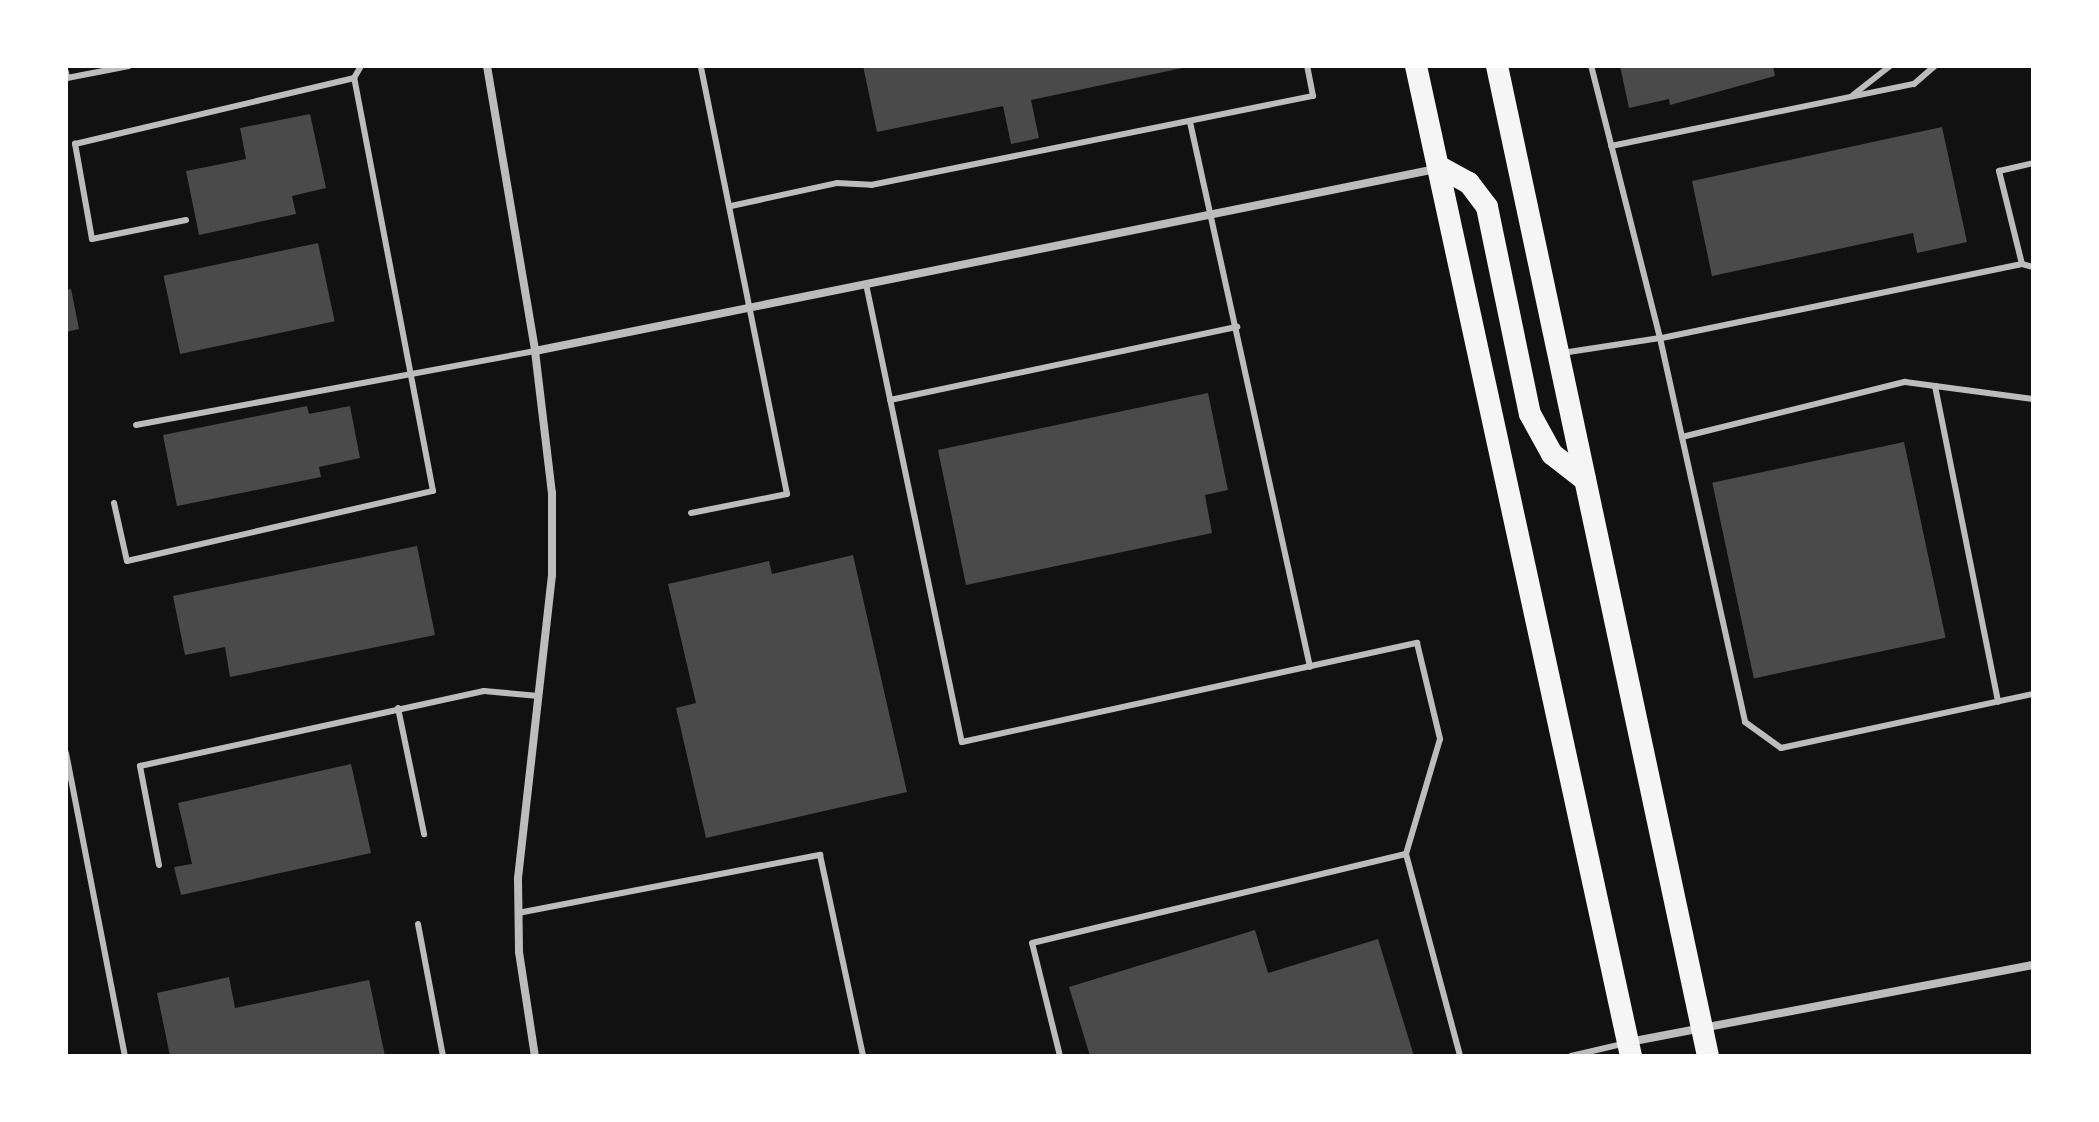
<!DOCTYPE html>
<style>
body{margin:0}
#map{position:relative;width:2099px;height:1122px;overflow:hidden;background:#111;font-family:"Nunito Sans",sans-serif}
div>[style]{position:absolute}
.building>*{inset:0;background:#4a4a4a;transform-origin:0 0}
.service>*{height:6px;margin:-3px;padding:0 3px;transform-origin:3px;border-radius:3px;background:#bcbcbc}
.minor>*{height:8px;margin:-4px;padding:0 4px;transform-origin:4px;border-radius:4px;background:#bcbcbc}
.trunk>*{height:22px;margin:-11px;padding:0 11px;transform-origin:11px;border-radius:11px;background:#f5f5f5}
span{translate:-50% -50%;white-space:nowrap;text-align:center;line-height:1.15;-webkit-text-stroke:6px #fff;paint-order:stroke}
.frame{position:absolute;inset:0;border:68px solid #fff;pointer-events:none}
</style>
<div id="map">
<div class="building">
<i style="clip-path:polygon(863px 66px,1187px 66px,1187px 67px,1031px 100px,1039px 138px,1011px 144px,1003px 106px,877px 132px)"></i>
<i style="clip-path:polygon(1620px 66px,1773px 66px,1775px 76px,1670px 105px,1669px 99px,1629px 108px)"></i>
<i style="clip-path:polygon(310px 114px,326px 188px,292px 196px,296px 214px,199px 235px,186px 171px,246px 159px,240px 128px)"></i>
<i style="clip-path:polygon(1942px 127px,1967px 242px,1917px 253px,1913px 233px,1712px 276px,1692px 181px)"></i>
<i style="left:318px;top:243px;width:80px;height:158px;rotate:78deg"></i>
<i style="clip-path:polygon(71px 289px,79px 329px,66px 332px,66px 290px)"></i>
<i style="clip-path:polygon(1208px 393px,1228px 490px,1205px 495px,1212px 533px,966px 585px,938px 450px)"></i>
<i style="clip-path:polygon(307px 406px,309px 414px,350px 406px,360px 458px,319px 467px,321px 477px,177px 506px,163px 435px)"></i>
<i style="left:1904px;top:442px;width:200px;height:196px;rotate:78deg"></i>
<i style="clip-path:polygon(417px 546px,435px 635px,230px 677px,225px 647px,185px 655px,173px 596px)"></i>
<i style="clip-path:polygon(853px 555px,907px 792px,706px 838px,676px 708px,696px 703px,668px 584px,769px 561px,772px 574px)"></i>
<i style="clip-path:polygon(351px 764px,371px 853px,181px 895px,174px 867px,192px 864px,178px 803px)"></i>
<i style="clip-path:polygon(1255px 930px,1268px 973px,1378px 939px,1414px 1056px,1090px 1056px,1069px 987px)"></i>
<i style="clip-path:polygon(229px 977px,235px 1008px,369px 980px,385px 1056px,170px 1056px,157px 993px)"></i>
</div>
<div class="service">
<i style="left:66px;top:72px;width:6px;rotate:81deg"></i>
<i style="left:67px;top:78px;width:63px;rotate:-11deg"></i>
<i style="left:1853px;top:95px;width:47px;rotate:-38.1deg"></i>
<i style="left:1190px;top:122px;width:558px;rotate:77.58deg"></i>
<i style="left:1611px;top:146px;width:309px;rotate:-11.6deg"></i>
<i style="left:1914px;top:84px;width:28px;rotate:-41deg"></i>
<i style="left:731px;top:206px;width:108px;rotate:-12.2deg"></i>
<i style="left:837px;top:183px;width:34px;rotate:3deg"></i>
<i style="left:871px;top:185px;width:451px;rotate:-11.4deg"></i>
<i style="left:1313px;top:96px;width:31px;rotate:-101deg"></i>
<i style="left:186px;top:220px;width:96px;rotate:168.6deg"></i>
<i style="left:92px;top:239px;width:97px;rotate:-100.1deg"></i>
<i style="left:75px;top:144px;width:287px;rotate:-13.3deg"></i>
<i style="left:354px;top:78px;width:14px;rotate:-60deg"></i>
<i style="left:2022px;top:264px;width:96px;rotate:-103.9deg"></i>
<i style="left:1999px;top:171px;width:35px;rotate:-13deg"></i>
<i style="left:2033px;top:267px;width:11px;rotate:-165deg"></i>
<i style="left:2022px;top:264px;width:369px;rotate:168.4deg"></i>
<i style="left:1660px;top:338px;width:393px;rotate:77.5deg"></i>
<i style="left:1745px;top:722px;width:44px;rotate:35.8deg"></i>
<i style="left:1781px;top:748px;width:258px;rotate:-12.1deg"></i>
<i style="left:866px;top:284px;width:468px;rotate:78.2deg"></i>
<i style="left:962px;top:742px;width:466px;rotate:-12.3deg"></i>
<i style="left:1417px;top:643px;width:99px;rotate:76.5deg"></i>
<i style="left:1440px;top:739px;width:120px;rotate:106.5deg"></i>
<i style="left:1406px;top:854px;width:209px;rotate:75deg"></i>
<i style="left:1562px;top:353px;width:99px;rotate:-8.7deg"></i>
<i style="left:1660px;top:338px;width:281px;rotate:-104.2deg"></i>
<i style="left:1935px;top:386px;width:322px;rotate:78.7deg"></i>
<i style="left:890px;top:400px;width:355px;rotate:-11.9deg"></i>
<i style="left:136px;top:425px;width:406px;rotate:-10.5deg"></i>
<i style="left:1682px;top:437px;width:230px;rotate:-13.9deg"></i>
<i style="left:1905px;top:382px;width:129px;rotate:7.6deg"></i>
<i style="left:114px;top:503px;width:59px;rotate:77.4deg"></i>
<i style="left:127px;top:561px;width:314px;rotate:-12.9deg"></i>
<i style="left:433px;top:491px;width:420px;rotate:-100.8deg"></i>
<i style="left:691px;top:513px;width:98px;rotate:-11.2deg"></i>
<i style="left:787px;top:494px;width:437px;rotate:-101.4deg"></i>
<i style="left:398px;top:708px;width:129px;rotate:78.3deg"></i>
<i style="left:66px;top:753px;width:309px;rotate:79deg"></i>
<i style="left:159px;top:865px;width:101px;rotate:-100.9deg"></i>
<i style="left:140px;top:766px;width:352px;rotate:-12.3deg"></i>
<i style="left:484px;top:691px;width:55px;rotate:5.2deg"></i>
<i style="left:518px;top:913px;width:308px;rotate:-10.9deg"></i>
<i style="left:820px;top:855px;width:206px;rotate:77.9deg"></i>
<i style="left:418px;top:924px;width:134px;rotate:79.3deg"></i>
<i style="left:1060px;top:1056px;width:116px;rotate:-103.9deg"></i>
<i style="left:1032px;top:943px;width:384px;rotate:-13.4deg"></i>
<i style="left:1571px;top:1056px;width:52px;rotate:-13.2deg"></i>
</div>
<div class="minor">
<i style="left:487px;top:66px;width:289px;rotate:80.4deg"></i>
<i style="left:535px;top:351px;width:143px;rotate:83.2deg"></i>
<i style="left:552px;top:493px;width:82px;rotate:90deg"></i>
<i style="left:552px;top:575px;width:306px;rotate:96.4deg"></i>
<i style="left:518px;top:879px;width:73px;rotate:89.2deg"></i>
<i style="left:519px;top:952px;width:105px;rotate:81.3deg"></i>
<i style="left:535px;top:351px;width:919px;rotate:-11.42deg"></i>
<i style="left:1629px;top:1042px;width:411px;rotate:-10.8deg"></i>
</div>
<div class="trunk">
<i style="left:1416px;top:66px;width:1013px;rotate:77.75deg"></i>
<i style="left:1497px;top:66px;width:1012px;rotate:77.97deg"></i>
<i style="left:1438px;top:166px;width:35px;rotate:29deg"></i>
<i style="left:1469px;top:183px;width:30px;rotate:53deg"></i>
<i style="left:1487px;top:207px;width:211px;rotate:78.3deg"></i>
<i style="left:1530px;top:414px;width:46px;rotate:61.2deg"></i>
<i style="left:1552px;top:454px;width:42px;rotate:38.2deg"></i>
</div>
<div class="frame"></div>
</div>
